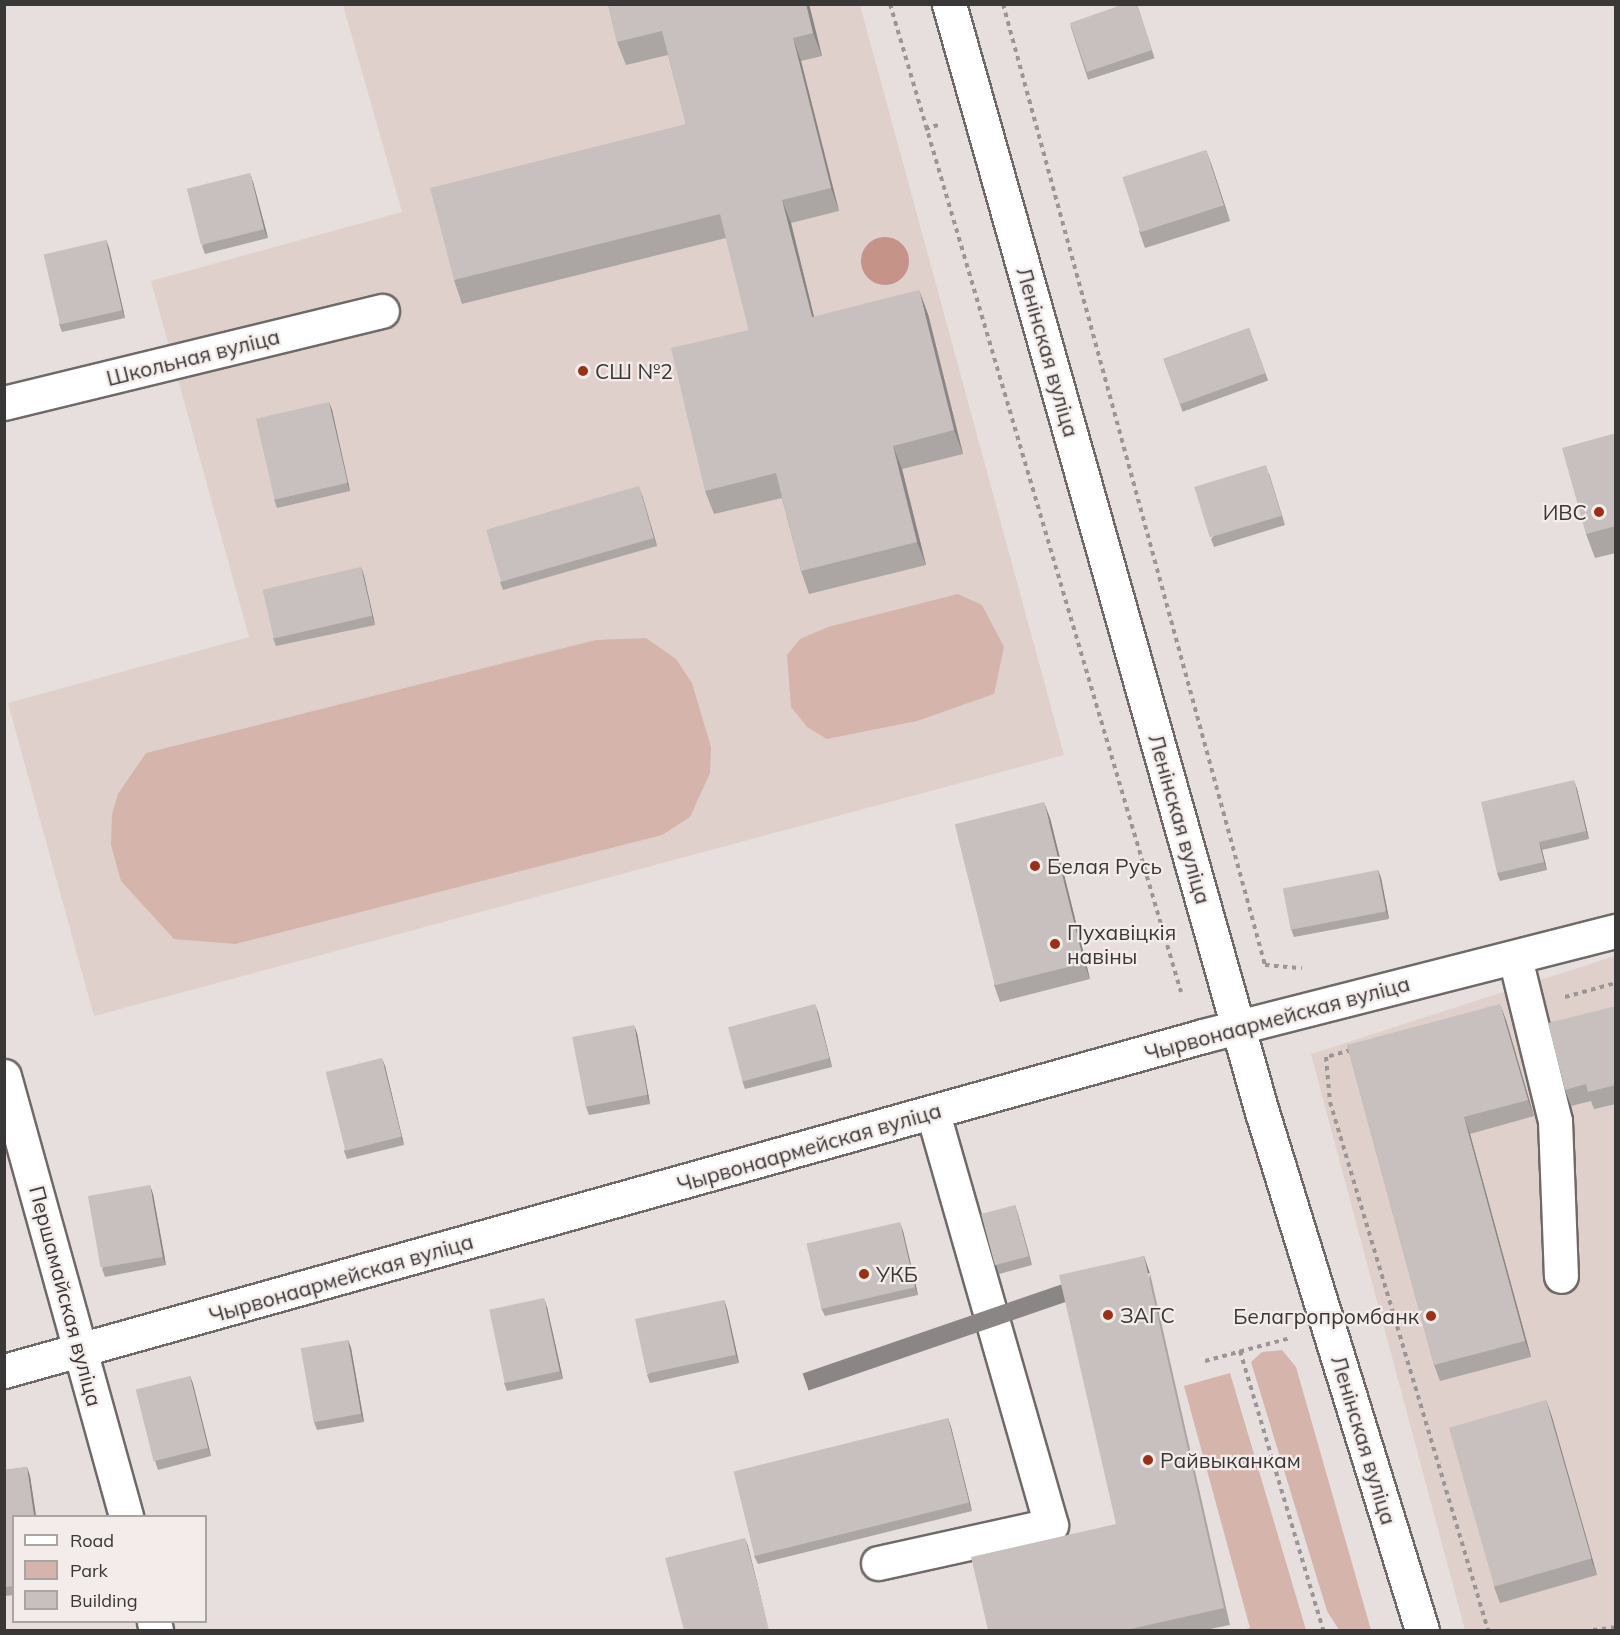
<!DOCTYPE html>
<meta charset="utf-8">
<style>
body{margin:0}
#map{position:relative;width:1620px;height:1635px;overflow:hidden;background:#e6dfdd;font-family:Mulish,sans-serif}
div>[style]{position:absolute}
.built>*{inset:0;background:#dfd0cc}
.green>*{inset:0;background:#d5b4ac}
.water>*{inset:0;background:#c59387}
.round{border-radius:50%}
.path>*{height:4px;margin-top:-2px;transform-origin:0;background:repeating-linear-gradient(90deg,#9b9695 0 4.5px,transparent 0 9px)}
.roads{filter:drop-shadow(2px 0 #6f6968) drop-shadow(-2px 0 #6f6968) drop-shadow(0 2px #6f6968) drop-shadow(0 -2px #6f6968)}
.minor>*{height:33px;margin:-16.5px;padding:0 16.5px;transform-origin:16.5px;border-radius:16.5px;background:#fff}
.wall>*{inset:0;background:#aba5a4;transform-origin:0 0}
.shaded-wall>*{inset:0;background:#8b8686;transform-origin:0 0}
.building>*{inset:0;background:#c7c0bf;transform-origin:0 0}
.dots>*{width:16px;height:16px;translate:-50% -50%;box-sizing:border-box;border:3px solid #f3ecea;border-radius:50%}
span{translate:-50% -50%;white-space:nowrap;text-align:center;line-height:1.15;-webkit-text-stroke:4.5px #f3ecea;paint-order:stroke}
.street-label{font-size:21px;color:#3a3737}
.poi-label{font-size:21px;color:#3a3737}
.left{translate:0 -50%;text-align:left}
.right{translate:-100% -50%;text-align:right}
.frame{position:absolute;inset:0;border:6px solid #3a3737;pointer-events:none}
.legend{position:absolute;left:12px;top:1515px;width:195px;height:108px;box-sizing:border-box;background:#f3ecea;border:2px solid #a9a4a2;margin:0;padding:8px 10px;list-style:none;font-size:18px;color:#3a3737}
.legend li{display:flex;align-items:center;gap:12px;height:30px}
.legend b{width:30px;border:2px solid #a9a4a2}
</style>
<div id="map">
<div class="built">
<i style="clip-path:polygon(343px 5px,860px 5px,1064px 755px,94px 1016px,8px 703px,249px 637px,151px 281px,402px 212px)"></i>
<i style="clip-path:polygon(1615px 956px,1615px 1630px,1465px 1630px,1311px 1054px)"></i>
</div>
<div class="green">
<i style="clip-path:polygon(958px 594px,982px 605px,1004px 647px,994px 694px,917px 721px,827px 739px,807px 727px,791px 707px,787px 655px,800px 639px,828px 627px)"></i>
<i style="clip-path:polygon(646px 638px,676px 659px,692px 683px,711px 747px,710px 773px,690px 817px,662px 835px,235px 944px,174px 939px,121px 881px,111px 845px,112px 814px,118px 794px,146px 753px,596px 640px)"></i>
<i style="clip-path:polygon(1282px 1350px,1296px 1367px,1371px 1630px,1339px 1630px,1327px 1611px,1251px 1362px,1262px 1352px)"></i>
<i style="clip-path:polygon(1230px 1373px,1306px 1630px,1242px 1630px,1250px 1628px,1184px 1386px)"></i>
</div>
<div class="water">
<i class="round" style="left:861px;top:237px;width:48px;height:48px"></i>
</div>
<div class="path">
<i style="left:890px;top:4px;width:1030px;rotate:73.59deg"></i>
<i style="left:1003px;top:4px;width:996px;rotate:74.75deg"></i>
<i style="left:1265px;top:965px;width:37px;rotate:5deg"></i>
<i style="left:925px;top:129px;width:17px;rotate:-17deg"></i>
<i style="left:1565px;top:997px;width:53px;rotate:-15.4deg"></i>
<i style="left:1351px;top:1050px;width:26px;rotate:164deg"></i>
<i style="left:1326px;top:1057px;width:45px;rotate:84.9deg"></i>
<i style="left:1330px;top:1102px;width:551px;rotate:73.34deg"></i>
<i style="left:1240px;top:1351px;width:291px;rotate:73.4deg"></i>
<i style="left:1205px;top:1361px;width:88px;rotate:-15.1deg"></i>
<i style="left:1593px;top:1630px;width:23px;rotate:-7deg"></i>
</div>
<div class="roads">
<div class="minor">
<i style="left:949px;top:4px;width:1151px;rotate:74.23deg"></i>
<i style="left:1262px;top:1112px;width:542px;rotate:72.84deg"></i>
<i style="left:4px;top:403px;width:389px;rotate:-13.7deg"></i>
<i style="left:1515px;top:958px;width:168px;rotate:76.2deg"></i>
<i style="left:1555px;top:1121px;width:155px;rotate:87.8deg"></i>
<i style="left:4px;top:1076px;width:457px;rotate:74.5deg"></i>
<i style="left:4px;top:1371px;width:1245px;rotate:-15.61deg"></i>
<i style="left:1203px;top:1036px;width:426px;rotate:-14.3deg"></i>
<i style="left:878px;top:1563px;width:177px;rotate:-12.4deg"></i>
<i style="left:1051px;top:1525px;width:429px;rotate:-106deg"></i>
<i style="left:154px;top:1622px;width:8px;rotate:76deg"></i>
</div>
</div>
<div class="wall">
<i style="clip-path:polygon(608px 4px,809px 4px,822px 56px,801px 61px,839px 211px,791px 223px,814px 317px,928px 314px,963px 454px,902px 469px,926px 565px,809px 594px,801px 571px,782px 498px,714px 514px,705px 491px,749px 330px,726px 238px,462px 304px,454px 280px,686px 124px,668px 55px,626px 65px,617px 42px)"></i>
<i style="left:1137px;top:4px;width:57px;height:70px;rotate:72deg"></i>
<i style="clip-path:polygon(1206px 150px,1230px 221px,1145px 248px,1139px 231px)"></i>
<i style="clip-path:polygon(253px 182px,268px 238px,205px 254px,202px 246px)"></i>
<i style="clip-path:polygon(106px 240px,109px 248px,125px 318px,62px 332px,59px 324px)"></i>
<i style="left:1249px;top:328px;width:56px;height:91px;rotate:70deg"></i>
<i style="clip-path:polygon(329px 402px,332px 410px,350px 491px,277px 508px,274px 499px)"></i>
<i style="clip-path:polygon(1616px 433px,1616px 553px,1595px 558px,1586px 534px)"></i>
<i style="clip-path:polygon(1269px 473px,1285px 525px,1214px 547px,1211px 539px)"></i>
<i style="clip-path:polygon(642px 495px,657px 546px,503px 590px,500px 582px)"></i>
<i style="clip-path:polygon(361px 567px,364px 576px,375px 625px,276px 646px,273px 638px)"></i>
<i style="clip-path:polygon(1577px 789px,1589px 839px,1542px 850px,1547px 870px,1500px 881px,1497px 873px)"></i>
<i style="clip-path:polygon(1050px 818px,1090px 979px,1000px 1002px,994px 985px)"></i>
<i style="clip-path:polygon(1378px 870px,1381px 878px,1389px 919px,1294px 937px,1291px 929px)"></i>
<i style="clip-path:polygon(1616px 1006px,1616px 1104px,1594px 1109px,1591px 1101px,1571px 1106px,1565px 1090px)"></i>
<i style="clip-path:polygon(818px 1012px,832px 1067px,745px 1089px,742px 1080px)"></i>
<i style="clip-path:polygon(1506px 1020px,1534px 1116px,1470px 1134px,1531px 1357px,1440px 1381px,1434px 1365px,1347px 1045px)"></i>
<i style="clip-path:polygon(637px 1033px,650px 1104px,589px 1115px,586px 1107px)"></i>
<i style="clip-path:polygon(385px 1066px,404px 1145px,347px 1159px,344px 1151px)"></i>
<i style="clip-path:polygon(153px 1194px,166px 1265px,105px 1277px,102px 1269px)"></i>
<i style="clip-path:polygon(1015px 1205px,1032px 1265px,999px 1274px,996px 1265px)"></i>
<i style="clip-path:polygon(903px 1231px,918px 1295px,825px 1316px,821px 1308px)"></i>
<i style="clip-path:polygon(1150px 1273px,1230px 1625px,1205px 1630px,988px 1630px,1116px 1524px)"></i>
<i style="clip-path:polygon(724px 1300px,727px 1309px,739px 1363px,650px 1383px,647px 1375px)"></i>
<i style="clip-path:polygon(547px 1307px,563px 1379px,507px 1391px,504px 1383px)"></i>
<i style="clip-path:polygon(348px 1340px,351px 1348px,364px 1422px,317px 1430px,314px 1422px)"></i>
<i style="clip-path:polygon(190px 1376px,193px 1384px,211px 1456px,158px 1470px,155px 1461px)"></i>
<i style="clip-path:polygon(1546px 1400px,1552px 1417px,1597px 1575px,1500px 1603px,1494px 1587px)"></i>
<i style="clip-path:polygon(948px 1418px,951px 1427px,972px 1511px,758px 1564px,754px 1556px)"></i>
<i style="clip-path:polygon(27px 1467px,30px 1476px,36px 1516px,14px 1516px,14px 1595px,4px 1596px,4px 1470px)"></i>
</div>
<div class="shaded-wall">
<i style="clip-path:polygon(806px 4px,809px 4px,822px 56px,813px 33px)"></i>
<i style="clip-path:polygon(793px 38px,801px 61px,839px 211px,831px 188px)"></i>
<i style="clip-path:polygon(1206px 150px,1212px 166px,1230px 221px,1224px 205px)"></i>
<i style="clip-path:polygon(250px 173px,253px 182px,268px 238px,264px 229px)"></i>
<i style="clip-path:polygon(782px 200px,791px 223px,820px 341px,812px 317px)"></i>
<i style="clip-path:polygon(106px 240px,109px 248px,125px 318px,122px 310px)"></i>
<i style="clip-path:polygon(919px 290px,928px 314px,963px 454px,954px 430px)"></i>
<i style="clip-path:polygon(329px 402px,332px 410px,350px 491px,347px 483px)"></i>
<i style="clip-path:polygon(893px 446px,902px 469px,926px 565px,917px 542px)"></i>
<i style="clip-path:polygon(639px 486px,642px 495px,657px 546px,654px 538px)"></i>
<i style="clip-path:polygon(361px 567px,364px 576px,375px 625px,372px 616px)"></i>
<i style="clip-path:polygon(1574px 780px,1577px 789px,1589px 839px,1586px 831px)"></i>
<i style="clip-path:polygon(1044px 802px,1050px 818px,1090px 979px,1084px 963px)"></i>
<i style="clip-path:polygon(1539px 842px,1542px 850px,1547px 870px,1544px 862px)"></i>
<i style="clip-path:polygon(1378px 870px,1381px 878px,1389px 919px,1386px 911px)"></i>
<i style="clip-path:polygon(815px 1004px,818px 1012px,832px 1067px,829px 1058px)"></i>
<i style="clip-path:polygon(1500px 1004px,1506px 1020px,1534px 1116px,1528px 1100px)"></i>
<i style="clip-path:polygon(634px 1025px,637px 1033px,650px 1104px,647px 1095px)"></i>
<i style="clip-path:polygon(382px 1058px,385px 1066px,404px 1145px,401px 1137px)"></i>
<i style="clip-path:polygon(1464px 1117px,1470px 1134px,1531px 1357px,1525px 1341px)"></i>
<i style="clip-path:polygon(150px 1185px,153px 1194px,166px 1265px,163px 1257px)"></i>
<i style="clip-path:polygon(1015px 1205px,1018px 1214px,1032px 1265px,1029px 1256px)"></i>
<i style="clip-path:polygon(900px 1222px,903px 1231px,918px 1295px,915px 1287px)"></i>
<i style="left:1144px;top:1256px;width:18px;height:361px;rotate:71deg"></i>
<i style="clip-path:polygon(544px 1298px,547px 1307px,563px 1379px,560px 1371px)"></i>
<i style="clip-path:polygon(724px 1300px,727px 1309px,739px 1363px,736px 1355px)"></i>
<i style="clip-path:polygon(348px 1340px,351px 1348px,364px 1422px,361px 1414px)"></i>
<i style="clip-path:polygon(190px 1376px,193px 1384px,211px 1456px,208px 1448px)"></i>
<i style="clip-path:polygon(1546px 1400px,1552px 1417px,1597px 1575px,1591px 1559px)"></i>
<i style="clip-path:polygon(948px 1418px,951px 1427px,972px 1511px,969px 1502px)"></i>
<i style="clip-path:polygon(27px 1467px,30px 1476px,36px 1516px,34px 1516px)"></i>
<i style="clip-path:polygon(745px 1538px,748px 1546px,769px 1630px)"></i>
</div>
<div class="building">
<i style="clip-path:polygon(608px 4px,806px 4px,813px 33px,793px 38px,831px 188px,782px 200px,812px 317px,919px 290px,954px 430px,893px 446px,917px 542px,801px 571px,776px 473px,705px 491px,671px 348px,749px 330px,720px 214px,454px 280px,430px 188px,686px 124px,662px 31px,617px 42px)"></i>
<i style="clip-path:polygon(1124px 4px,1137px 4px,1152px 50px,1087px 72px,1070px 23px)"></i>
<i style="left:1206px;top:150px;width:58px;height:88px;rotate:72deg"></i>
<i style="left:250px;top:173px;width:58px;height:65px;rotate:76deg"></i>
<i style="left:106px;top:240px;width:72px;height:64px;rotate:77deg"></i>
<i style="left:1249px;top:328px;width:48px;height:91px;rotate:70deg"></i>
<i style="left:329px;top:402px;width:83px;height:75px;rotate:77deg"></i>
<i style="clip-path:polygon(1616px 433px,1616px 526px,1586px 534px,1562px 448px)"></i>
<i style="left:1266px;top:465px;width:53px;height:75px;rotate:73deg"></i>
<i style="left:639px;top:486px;width:54px;height:159px;rotate:74deg"></i>
<i style="left:361px;top:567px;width:50px;height:101px;rotate:77deg"></i>
<i style="clip-path:polygon(1574px 780px,1586px 831px,1539px 842px,1544px 862px,1497px 873px,1481px 802px)"></i>
<i style="left:1044px;top:802px;width:166px;height:92px;rotate:76deg"></i>
<i style="left:1378px;top:870px;width:42px;height:97px;rotate:79deg"></i>
<i style="left:815px;top:1004px;width:56px;height:90px;rotate:75deg"></i>
<i style="clip-path:polygon(1500px 1004px,1528px 1100px,1464px 1117px,1525px 1341px,1434px 1365px,1347px 1045px)"></i>
<i style="clip-path:polygon(1616px 1006px,1616px 1085px,1588px 1092px,1586px 1084px,1565px 1090px,1548px 1023px)"></i>
<i style="left:634px;top:1025px;width:71px;height:63px;rotate:79deg"></i>
<i style="left:382px;top:1058px;width:81px;height:58px;rotate:76deg"></i>
<i style="left:150px;top:1185px;width:73px;height:63px;rotate:80deg"></i>
<i style="left:1015px;top:1205px;width:53px;height:35px;rotate:75deg"></i>
<i style="left:900px;top:1222px;width:67px;height:96px;rotate:77deg"></i>
<i style="clip-path:polygon(1144px 1256px,1224px 1608px,1126px 1630px,988px 1630px,971px 1557px,1116px 1524px,1059px 1275px)"></i>
<i style="left:544px;top:1298px;width:75px;height:56px;rotate:78deg"></i>
<i style="left:724px;top:1300px;width:56px;height:91px;rotate:78deg"></i>
<i style="left:348px;top:1340px;width:75px;height:48px;rotate:80deg"></i>
<i style="left:190px;top:1376px;width:74px;height:56px;rotate:76deg"></i>
<i style="left:1546px;top:1400px;width:165px;height:101px;rotate:74deg"></i>
<i style="left:948px;top:1418px;width:87px;height:221px;rotate:76deg"></i>
<i style="clip-path:polygon(27px 1467px,34px 1516px,14px 1516px,14px 1586px,4px 1587px,4px 1470px)"></i>
<i style="clip-path:polygon(745px 1538px,769px 1630px,684px 1630px,665px 1558px)"></i>
</div>
<div class="dots">
<i style="left:583px;top:371px;background:#993119"></i>
<i style="left:1599px;top:512px;background:#993119"></i>
<i style="left:1035px;top:866px;background:#993119"></i>
<i style="left:1055px;top:944px;background:#993119"></i>
<i style="left:864px;top:1274px;background:#993119"></i>
<i style="left:1108px;top:1315px;background:#993119"></i>
<i style="left:1431px;top:1316px;background:#993119"></i>
<i style="left:1148px;top:1460px;background:#993119"></i>
</div>
<div class="street-label">
<span style="left:1048px;top:352px;rotate:74deg">Ленінская вуліца</span>
<span style="left:193px;top:357px;rotate:-14deg">Школьная вуліца</span>
<span style="left:1180px;top:819px;rotate:74deg">Ленінская вуліца</span>
<span style="left:1277px;top:1018px;rotate:-15deg">Чырвонаармейская вуліца</span>
<span style="left:809px;top:1147px;rotate:-16deg">Чырвонаармейская вуліца</span>
<span style="left:341px;top:1278px;rotate:-16deg">Чырвонаармейская вуліца</span>
<span style="left:66px;top:1296px;rotate:75deg">Першамайская вуліца</span>
<span style="left:1364px;top:1440px;rotate:73deg">Ленінская вуліца</span>
</div>
<div class="poi-label">
<span class="left" style="left:595px;top:371px">СШ №2</span>
<span class="right" style="left:1587px;top:512px">ИВС</span>
<span class="left" style="left:1047px;top:866px">Белая Русь</span>
<span class="left" style="left:1067px;top:944px">Пухавіцкія<br>навіны</span>
<span class="left" style="left:876px;top:1274px">УКБ</span>
<span class="left" style="left:1120px;top:1315px">ЗАГС</span>
<span class="right" style="left:1419px;top:1316px">Белагропромбанк</span>
<span class="left" style="left:1160px;top:1460px">Райвыканкам</span>
</div>
<div class="frame"></div>
<ul class="legend">
<li><b style="height:8px;background:#fff"></b>Road</li>
<li><b style="height:16px;background:#d5b4ac"></b>Park</li>
<li><b style="height:16px;background:#c7c0bf"></b>Building</li>
</ul>
</div>
